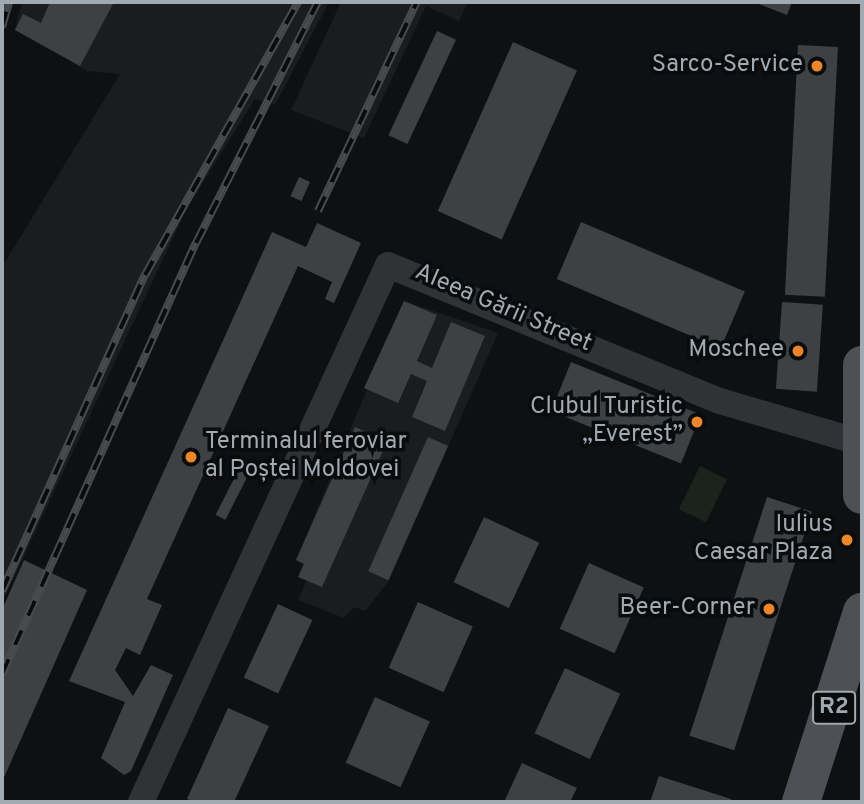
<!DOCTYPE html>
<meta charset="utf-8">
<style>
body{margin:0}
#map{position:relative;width:864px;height:804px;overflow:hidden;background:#0f1011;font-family:Overpass,sans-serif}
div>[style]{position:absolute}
.built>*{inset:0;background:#1b1c1e}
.green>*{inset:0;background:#1c231c;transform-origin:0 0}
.building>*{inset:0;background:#3e4044;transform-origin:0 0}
.minor>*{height:26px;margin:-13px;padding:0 13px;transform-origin:13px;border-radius:13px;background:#303235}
.primary>*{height:38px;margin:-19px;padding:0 19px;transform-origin:19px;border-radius:19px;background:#4d5054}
.rail>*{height:8px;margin-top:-4px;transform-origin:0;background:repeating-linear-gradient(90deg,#0a0b0c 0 16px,#484b4e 0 32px);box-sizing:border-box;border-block:2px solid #484b4e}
.dots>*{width:19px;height:19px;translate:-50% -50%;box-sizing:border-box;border:4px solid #0a0b0c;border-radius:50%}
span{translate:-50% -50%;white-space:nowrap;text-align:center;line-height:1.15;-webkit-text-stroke:7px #0a0b0c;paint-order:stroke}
.shield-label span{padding:2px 5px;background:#0a0b0c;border:2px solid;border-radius:5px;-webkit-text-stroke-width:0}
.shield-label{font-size:23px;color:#a1a9b1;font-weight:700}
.poi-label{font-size:24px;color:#a1a9b1}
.right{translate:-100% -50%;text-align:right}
.left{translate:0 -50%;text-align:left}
.street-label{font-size:24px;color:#a1a9b1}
.frame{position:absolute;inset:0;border:4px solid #a1a9b1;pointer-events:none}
</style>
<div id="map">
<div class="built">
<i style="clip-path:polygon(22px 2px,329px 2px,275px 105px,255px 99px,187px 208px,2px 603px,2px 267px,120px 74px,87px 71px,15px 30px)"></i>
<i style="clip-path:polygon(341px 2px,468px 2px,459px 21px,426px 6px,364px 138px,291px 110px)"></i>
<i style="clip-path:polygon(404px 301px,498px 333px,389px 581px,365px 611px,354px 607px,344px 618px,298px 600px,307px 580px,298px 577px,303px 564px,296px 560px)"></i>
</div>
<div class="green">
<i style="left:700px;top:466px;width:30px;height:48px;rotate:26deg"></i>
</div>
<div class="building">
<i style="clip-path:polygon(50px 2px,114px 2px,80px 66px,15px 30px,23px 14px,41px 23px)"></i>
<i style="clip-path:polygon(754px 2px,792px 2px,787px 15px)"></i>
<i style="left:437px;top:31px;width:21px;height:115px;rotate:25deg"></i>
<i style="left:513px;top:42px;width:70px;height:185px;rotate:24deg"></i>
<i style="left:798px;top:45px;width:40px;height:250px;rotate:3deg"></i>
<i style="left:299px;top:177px;width:12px;height:21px;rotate:24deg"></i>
<i style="left:581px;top:222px;width:178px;height:62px;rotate:23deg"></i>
<i style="clip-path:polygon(317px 223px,361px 243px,334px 303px,325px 299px,332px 282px,298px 266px,147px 599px,162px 605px,140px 655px,126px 648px,115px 670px,133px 696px,151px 665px,173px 675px,131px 771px,124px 775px,101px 758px,125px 702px,69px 681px,272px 232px,306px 247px)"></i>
<i style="clip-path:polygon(404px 301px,437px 315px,417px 361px,432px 368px,451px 322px,485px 336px,445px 431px,412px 417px,427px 381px,411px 374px,398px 403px,364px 388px)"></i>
<i style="left:782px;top:302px;width:41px;height:87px;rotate:4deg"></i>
<i style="left:571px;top:362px;width:140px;height:53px;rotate:22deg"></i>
<i style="clip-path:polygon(355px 427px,387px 442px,322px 587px,298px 577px,304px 564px,296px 560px)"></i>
<i style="left:428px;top:437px;width:22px;height:147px;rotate:24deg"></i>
<i style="left:242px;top:463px;width:11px;height:58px;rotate:27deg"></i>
<i style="left:767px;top:497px;width:47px;height:251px;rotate:18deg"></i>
<i style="left:484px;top:517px;width:61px;height:72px;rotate:25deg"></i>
<i style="clip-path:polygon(24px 560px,87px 590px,2px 782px,2px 610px)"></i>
<i style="left:589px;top:563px;width:60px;height:72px;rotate:24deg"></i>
<i style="left:418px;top:602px;width:60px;height:72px;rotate:24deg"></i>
<i style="left:278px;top:604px;width:38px;height:81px;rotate:25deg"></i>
<i style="left:565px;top:668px;width:61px;height:72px;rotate:25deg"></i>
<i style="left:375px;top:697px;width:60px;height:72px;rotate:24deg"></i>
<i style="clip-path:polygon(228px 708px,269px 726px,234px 802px,195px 802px,187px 799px)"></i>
<i style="clip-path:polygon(522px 763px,577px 788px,570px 802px,504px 802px)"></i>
<i style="clip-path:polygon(659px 776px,731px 799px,730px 802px,650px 802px)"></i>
</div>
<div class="minor">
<i style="left:141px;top:802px;width:591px;rotate:-65.3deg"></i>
<i style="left:388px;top:265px;width:359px;rotate:22.3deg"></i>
<i style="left:720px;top:401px;width:145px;rotate:16.4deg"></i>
</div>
<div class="primary">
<i style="left:862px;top:365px;width:130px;rotate:90deg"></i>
<i style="left:801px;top:802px;width:200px;rotate:-72.2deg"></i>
</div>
<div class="rail">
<i style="left:2px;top:27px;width:26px;rotate:-74deg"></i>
<i style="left:318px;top:211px;width:231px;rotate:-64.7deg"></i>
<i style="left:2px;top:591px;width:347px;rotate:-65.7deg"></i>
<i style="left:145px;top:275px;width:313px;rotate:-60.7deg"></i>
<i style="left:2px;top:674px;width:473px;rotate:-65.8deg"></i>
<i style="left:196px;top:243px;width:270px;rotate:-63.2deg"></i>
</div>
<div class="dots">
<i style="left:817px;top:66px;background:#eb862d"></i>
<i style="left:798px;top:351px;background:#eb862d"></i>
<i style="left:697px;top:422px;background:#eb862d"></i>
<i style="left:191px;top:457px;background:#eb862d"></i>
<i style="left:847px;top:540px;background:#eb862d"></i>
<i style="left:769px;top:609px;background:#eb862d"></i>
</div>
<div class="shield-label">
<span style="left:834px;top:708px">R2</span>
</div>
<div class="poi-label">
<span class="right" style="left:803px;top:66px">Sarco-Service</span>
<span class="right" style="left:784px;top:351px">Moschee</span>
<span class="right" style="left:683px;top:422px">Clubul Turistic<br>„Everest”</span>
<span class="left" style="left:205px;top:457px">Terminalul feroviar<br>al Poștei Moldovei</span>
<span class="right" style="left:833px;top:540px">Iulius<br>Caesar Plaza</span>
<span class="right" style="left:755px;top:609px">Beer-Corner</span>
</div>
<div class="street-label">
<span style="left:503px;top:309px;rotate:23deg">Aleea Gării Street</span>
</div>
<div class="frame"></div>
</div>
